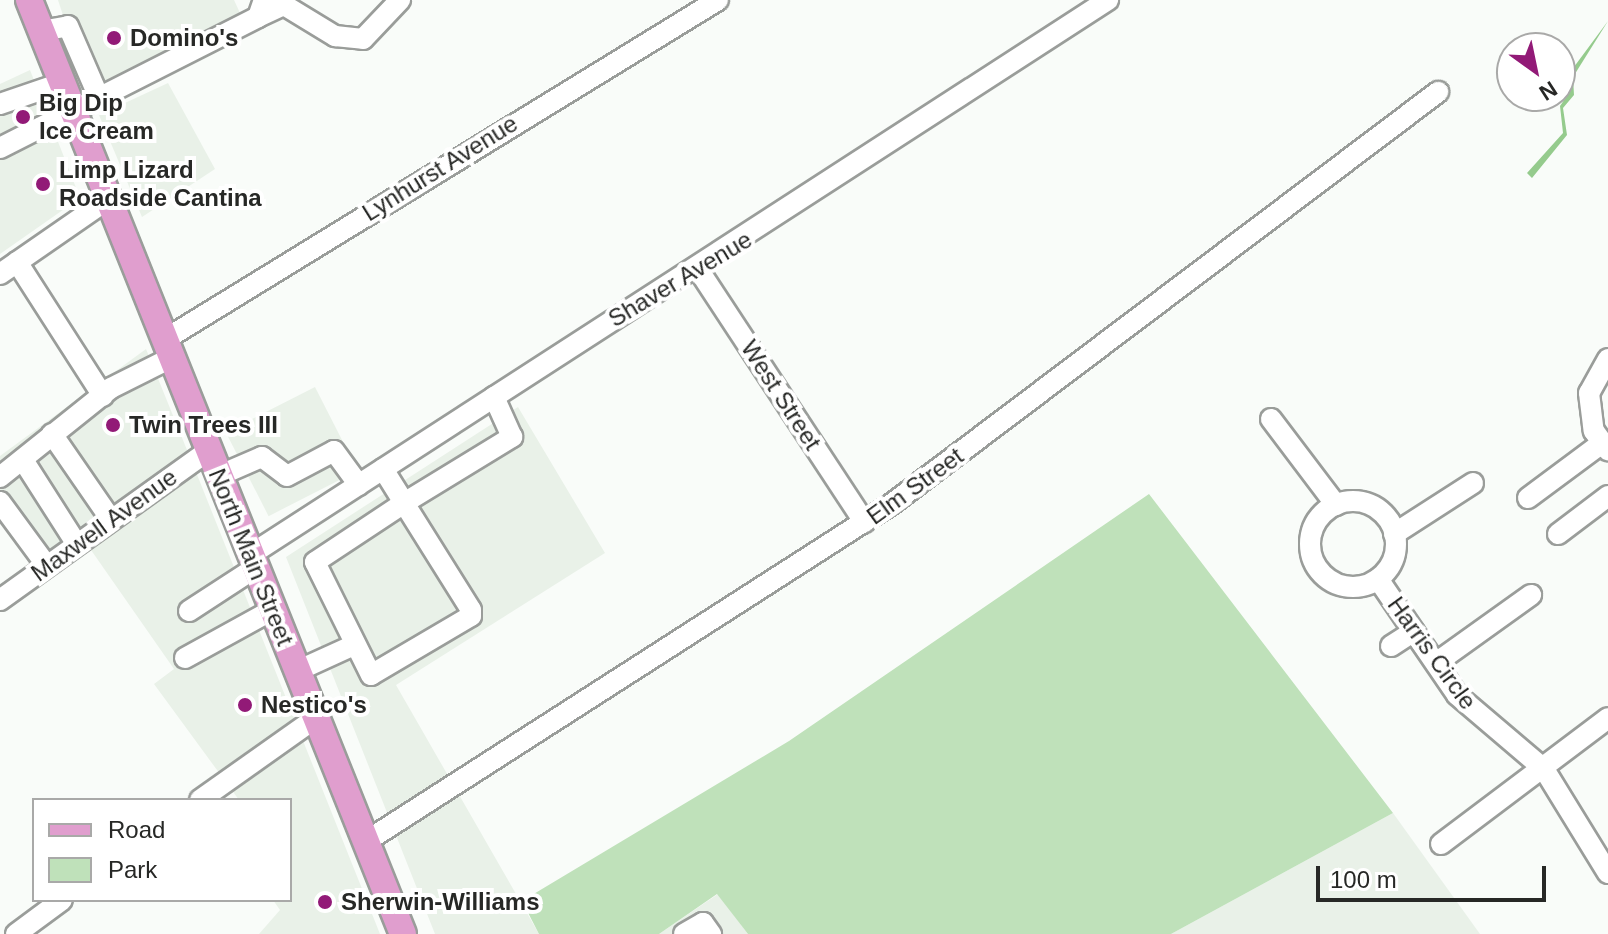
<!DOCTYPE html>
<style>
body{margin:0}
#map{position:relative;width:1608px;height:934px;overflow:hidden;background:#f9fcf9;font-family:Helvetica,sans-serif}
div>[style]{position:absolute}
.built>*{inset:0;background:#e9f1e8;transform-origin:0 0}
.green>*{inset:0;background:#bfe1ba}
.water>*{inset:0;background:#95cb8d}
.roads{filter:drop-shadow(2px 0 #9a9d9a) drop-shadow(-2px 0 #9a9d9a) drop-shadow(0 2px #9a9d9a) drop-shadow(0 -2px #9a9d9a)}
.minor>*{height:20px;margin:-10px;padding:0 10px;transform-origin:10px;border-radius:10px;background:#fff}
.minor>.ring{margin:-10px;padding:0;box-sizing:content-box;background:none;border:20px solid #fff;border-radius:50%}
.major>*{height:26px;margin:-13px;padding:0 13px;transform-origin:13px;border-radius:13px;background:#e09ece}
.dots>*{width:22px;height:22px;translate:-50% -50%;box-sizing:border-box;border:4px solid #fff;border-radius:50%}
span{translate:-50% -50%;white-space:nowrap;text-align:center;line-height:1.15;-webkit-text-stroke:8px #fff;paint-order:stroke}
.poi-label{font-size:24px;color:#272826;font-weight:700}
.left{translate:0 -50%;text-align:left}
.street-label{font-size:24px;color:#272826}
.legend{position:absolute;left:32px;top:798px;width:260px;height:104px;box-sizing:border-box;background:#fff;border:2px solid #a9a9a8;margin:0;padding:10px 14px;list-style:none;font-size:24px;color:#272826}
.legend li{display:flex;align-items:center;gap:16px;height:40px}
.legend b{width:40px;border:2px solid #a9a9a8}
.north{position:absolute;left:1496px;top:32px;width:80px;height:80px;box-sizing:border-box;background:#fff;border:2px solid #a9a9a8;border-radius:50%;rotate:147deg;font-size:22px;font-weight:700;line-height:32px;text-align:center;color:#272826}
.north::after{content:'';display:block;margin:auto;width:28px;height:36px;background:#921a77;clip-path:polygon(50% 0,100% 100%,50% 72%,0 100%)}
.scale{position:absolute;left:1316px;top:866px;width:230px;height:36px;box-sizing:border-box;border:4px solid #272826;border-top:0;padding-left:10px;font-size:24px;line-height:28px;white-space:nowrap;color:#272826;-webkit-text-stroke:6px #fff;paint-order:stroke}
</style>
<div id="map">
<div class="built">
<i style="clip-path:polygon(58px 0,234px 0,240px 13px,89px 95px)"></i>
<i style="clip-path:polygon(30px 70px,80px 198px,0 254px,0 84px)"></i>
<i style="clip-path:polygon(168px 83px,215px 169px,142px 217px,99px 115px)"></i>
<i style="clip-path:polygon(146px 349px,200px 482px,380px 934px,259px 934px,280px 910px,273px 900px,290px 900px,290px 800px,239px 800px,154px 684px,174px 669px,91px 550px,46px 582px,0 516px,0 456px)"></i>
<i style="left:315px;top:387px;width:94px;height:100px;rotate:63deg"></i>
<i style="clip-path:polygon(518px 407px,605px 553px,396px 685px,539px 934px,435px 934px,286px 557px)"></i>
<i style="clip-path:polygon(1393px 813px,1480px 934px,1171px 934px)"></i>
<i style="clip-path:polygon(718px 894px,748px 934px,659px 934px)"></i>
</div>
<div class="green">
<i style="clip-path:polygon(1149px 494px,1393px 813px,1171px 934px,748px 934px,717px 894px,659px 934px,539px 934px,522px 901px,789px 741px)"></i>
</div>
<div class="water">
<i style="clip-path:polygon(1608px 21px,1573px 77px,1574px 95px,1563px 108px,1567px 135px,1532px 178px,1527px 173px,1563px 133px,1560px 106px,1569px 93px,1568px 75px)"></i>
</div>
<div class="roads">
<div class="minor">
<i style="left:258px;top:17px;width:29px;rotate:-25deg"></i>
<i style="left:284px;top:5px;width:60px;rotate:31.3deg"></i>
<i style="left:335px;top:36px;width:28px;rotate:6deg"></i>
<i style="left:363px;top:39px;width:54px;rotate:-46.5deg"></i>
<i style="left:41px;top:31px;width:27px;rotate:-10deg"></i>
<i style="left:68px;top:26px;width:81px;rotate:66.6deg"></i>
<i style="left:0;top:104px;width:65px;rotate:-19deg"></i>
<i style="left:0;top:148px;width:289px;rotate:-26.9deg"></i>
<i style="left:258px;top:17px;width:18px;rotate:-71deg"></i>
<i style="left:17px;top:262px;width:159px;rotate:57.3deg"></i>
<i style="left:698px;top:269px;width:303px;rotate:56.7deg"></i>
<i style="left:0;top:274px;width:130px;rotate:-34.7deg"></i>
<i style="left:164px;top:340px;width:650px;rotate:-31.54deg"></i>
<i style="left:1608px;top:359px;width:39px;rotate:119deg"></i>
<i style="left:1589px;top:393px;width:38px;rotate:83deg"></i>
<i style="left:1594px;top:431px;width:24px;rotate:54deg"></i>
<i style="left:1271px;top:419px;width:108px;rotate:52.9deg"></i>
<i style="left:52px;top:434px;width:102px;rotate:55.4deg"></i>
<i style="left:23px;top:460px;width:98px;rotate:57.4deg"></i>
<i style="left:383px;top:469px;width:40px;rotate:58deg"></i>
<i style="left:404px;top:503px;width:126px;rotate:57.9deg"></i>
<i style="left:471px;top:610px;width:6px;rotate:90deg"></i>
<i style="left:471px;top:616px;width:116px;rotate:149.5deg"></i>
<i style="left:371px;top:675px;width:126px;rotate:-116.4deg"></i>
<i style="left:315px;top:562px;width:107px;rotate:-33.5deg"></i>
<i style="left:404px;top:503px;width:127px;rotate:-31.4deg"></i>
<i style="left:512px;top:437px;width:44px;rotate:-114.2deg"></i>
<i style="left:218px;top:476px;width:48px;rotate:-23.4deg"></i>
<i style="left:262px;top:457px;width:31px;rotate:37deg"></i>
<i style="left:287px;top:476px;width:53px;rotate:-28deg"></i>
<i style="left:334px;top:451px;width:42px;rotate:53.7deg"></i>
<i style="left:0;top:477px;width:142px;rotate:-38.7deg"></i>
<i style="left:111px;top:388px;width:67px;rotate:-26.6deg"></i>
<i style="left:1528px;top:498px;width:92px;rotate:-36.6deg"></i>
<i class="ring" style="left:1310px;top:501px;width:66px;height:66px"></i>
<i style="left:0;top:502px;width:79px;rotate:53.7deg"></i>
<i style="left:1394px;top:534px;width:94px;rotate:-32.8deg"></i>
<i style="left:1558px;top:534px;width:63px;rotate:-37.2deg"></i>
<i style="left:250px;top:555px;width:1022px;rotate:-32.9deg"></i>
<i style="left:1378px;top:579px;width:140px;rotate:55.7deg"></i>
<i style="left:1457px;top:695px;width:114px;rotate:40.4deg"></i>
<i style="left:1544px;top:769px;width:122px;rotate:58.4deg"></i>
<i style="left:0;top:600px;width:256px;rotate:-35.6deg"></i>
<i style="left:189px;top:611px;width:79px;rotate:-33.1deg"></i>
<i style="left:1391px;top:646px;width:27px;rotate:-33deg"></i>
<i style="left:185px;top:658px;width:99px;rotate:-28.9deg"></i>
<i style="left:1436px;top:663px;width:117px;rotate:-35.6deg"></i>
<i style="left:297px;top:671px;width:63px;rotate:-24.5deg"></i>
<i style="left:200px;top:800px;width:142px;rotate:-35.3deg"></i>
<i style="left:365px;top:842px;width:627px;rotate:-32.7deg"></i>
<i style="left:893px;top:503px;width:683px;rotate:-37.02deg"></i>
<i style="left:1441px;top:844px;width:209px;rotate:-37deg"></i>
<i style="left:16px;top:934px;width:57px;rotate:-36.5deg"></i>
<i style="left:684px;top:934px;width:22px;rotate:-30deg"></i>
<i style="left:703px;top:923px;width:14px;rotate:54deg"></i>
</div>
<div class="major">
<i style="left:29px;top:0;width:1006px;rotate:68.18deg"></i>
</div>
</div>
<div class="dots">
<i style="left:114px;top:38px;background:#921a77"></i>
<i style="left:23px;top:117px;background:#921a77"></i>
<i style="left:43px;top:184px;background:#921a77"></i>
<i style="left:113px;top:425px;background:#921a77"></i>
<i style="left:245px;top:705px;background:#921a77"></i>
<i style="left:325px;top:902px;background:#921a77"></i>
</div>
<div class="poi-label">
<span class="left" style="left:130px;top:38px">Domino's</span>
<span class="left" style="left:39px;top:117px">Big Dip<br>Ice Cream</span>
<span class="left" style="left:59px;top:184px">Limp Lizard<br>Roadside Cantina</span>
<span class="left" style="left:129px;top:425px">Twin Trees III</span>
<span class="left" style="left:261px;top:705px">Nestico's</span>
<span class="left" style="left:341px;top:902px">Sherwin-Williams</span>
</div>
<div class="street-label">
<span style="left:440px;top:168px;rotate:-32deg">Lynhurst Avenue</span>
<span style="left:680px;top:279px;rotate:-31deg">Shaver Avenue</span>
<span style="left:781px;top:395px;rotate:57deg">West Street</span>
<span style="left:915px;top:486px;rotate:-36deg">Elm Street</span>
<span style="left:104px;top:525px;rotate:-36deg">Maxwell Avenue</span>
<span style="left:251px;top:557px;rotate:68deg">North Main Street</span>
<span style="left:1432px;top:653px;rotate:54deg">Harris Circle</span>
</div>
<ul class="legend">
<li><b style="height:10px;background:#e09ece"></b>Road</li>
<li><b style="height:22px;background:#bfe1ba"></b>Park</li>
</ul>
<div class="north">N</div>
<div class="scale">100 m</div>
</div>
